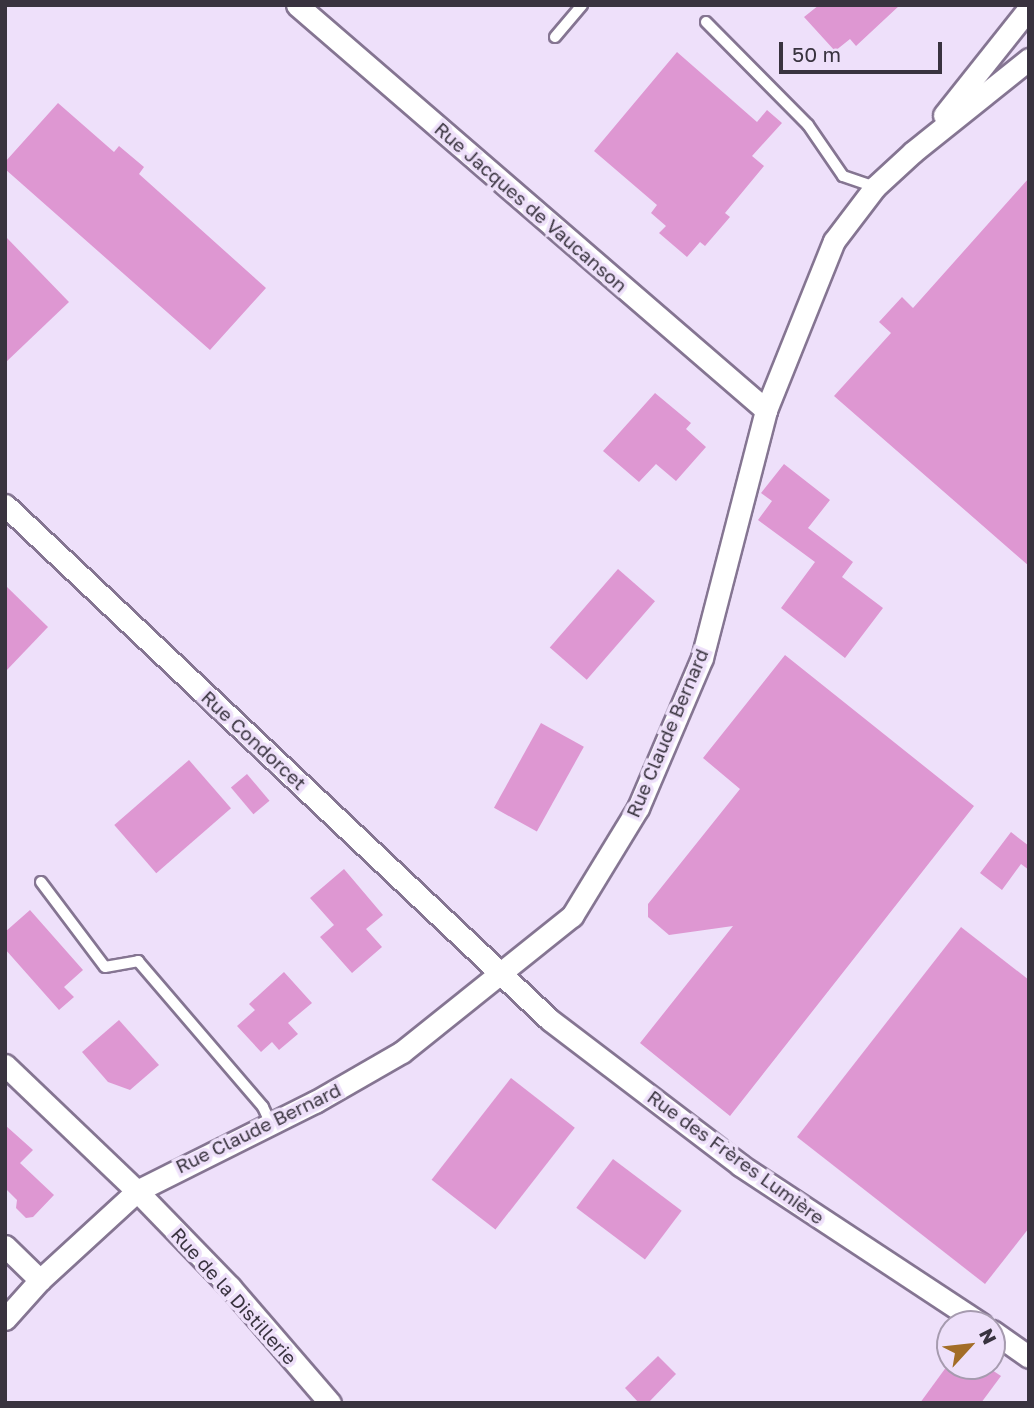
<!DOCTYPE html>
<meta charset="utf-8">
<style>
body{margin:0}
#map{position:relative;width:1034px;height:1408px;overflow:hidden;background:#eee0fa;font-family:"Golos Text",sans-serif}
div>[style]{position:absolute}
.building>*{inset:0;background:#de97d2;transform-origin:0 0}
.roads{filter:drop-shadow(2px 0 #857592) drop-shadow(-2px 0 #857592) drop-shadow(0 2px #857592) drop-shadow(0 -2px #857592)}
.service>*{height:10px;margin:-5px;padding:0 5px;transform-origin:5px;border-radius:5px;background:#fff}
.minor>*{height:21px;margin:-10.5px;padding:0 10.5px;transform-origin:10.5px;border-radius:10.5px;background:#fff}
span{translate:-50% -50%;white-space:nowrap;text-align:center;line-height:1.15;-webkit-text-stroke:7px #eee0fa;paint-order:stroke}
.street-label{font-size:19px;color:#39333f}
.frame{position:absolute;inset:0;border:7px solid #39333f;pointer-events:none}
.north{position:absolute;left:936px;top:1310px;width:70px;height:70px;box-sizing:border-box;background:#eee0fa;border:2px solid #a69baf;border-radius:50%;rotate:63deg;font-size:19px;font-weight:700;line-height:28px;text-align:center;color:#39333f}
.north::after{content:'';display:block;margin:auto;width:24px;height:32px;background:#a36d27;clip-path:polygon(50% 0,100% 100%,50% 72%,0 100%)}
.scale{position:absolute;left:779px;top:42px;width:163px;height:32px;box-sizing:border-box;border:4px solid #39333f;border-top:0;padding-left:9px;font-size:21px;line-height:24px;white-space:nowrap;color:#39333f;-webkit-text-stroke:5px #eee0fa;paint-order:stroke}
</style>
<div id="map">
<div class="building">
<i style="clip-path:polygon(819px 5px,900px 5px,856px 46px,850px 39px,835px 51px,804px 17px)"></i>
<i style="clip-path:polygon(677px 52px,757px 122px,767px 110px,782px 123px,752px 156px,764px 166px,725px 213px,730px 217px,705px 246px,700px 242px,687px 257px,659px 233px,666px 226px,651px 213px,657px 205px,594px 151px)"></i>
<i style="clip-path:polygon(58px 103px,114px 152px,119px 146px,144px 167px,139px 174px,266px 288px,210px 350px,5px 169px,5px 162px)"></i>
<i style="clip-path:polygon(1029px 178px,1029px 566px,834px 396px,891px 333px,879px 322px,902px 297px,913px 308px)"></i>
<i style="clip-path:polygon(5px 236px,69px 302px,5px 363px)"></i>
<i style="clip-path:polygon(655px 393px,691px 423px,686px 429px,706px 447px,676px 481px,656px 464px,639px 482px,603px 451px)"></i>
<i style="clip-path:polygon(784px 464px,830px 500px,808px 528px,853px 562px,842px 577px,883px 608px,845px 658px,781px 608px,815px 562px,758px 520px,772px 501px,761px 493px)"></i>
<i style="left:618px;top:569px;width:49px;height:104px;rotate:41deg"></i>
<i style="clip-path:polygon(5px 585px,48px 627px,5px 672px)"></i>
<i style="clip-path:polygon(785px 655px,974px 806px,730px 1116px,640px 1043px,733px 926px,669px 935px,648px 917px,648px 904px,740px 789px,703px 758px)"></i>
<i style="left:541px;top:723px;width:49px;height:97px;rotate:29deg"></i>
<i style="left:189px;top:760px;width:64px;height:99px;rotate:49deg"></i>
<i style="left:247px;top:774px;width:35px;height:21px;rotate:50deg"></i>
<i style="clip-path:polygon(1011px 832px,1029px 846px,1029px 870px,1021px 864px,1002px 890px,980px 873px)"></i>
<i style="clip-path:polygon(344px 869px,383px 915px,366px 929px,382px 947px,352px 973px,320px 937px,334px 925px,310px 898px)"></i>
<i style="clip-path:polygon(30px 910px,83px 970px,64px 987px,74px 997px,59px 1010px,5px 949px,5px 932px)"></i>
<i style="clip-path:polygon(961px 927px,1029px 980px,1029px 1228px,985px 1284px,797px 1137px)"></i>
<i style="clip-path:polygon(284px 972px,312px 1003px,288px 1023px,298px 1034px,279px 1050px,272px 1042px,261px 1052px,237px 1026px,255px 1010px,249px 1004px)"></i>
<i style="clip-path:polygon(119px 1020px,159px 1065px,130px 1090px,108px 1082px,82px 1052px)"></i>
<i style="left:511px;top:1078px;width:81px;height:129px;rotate:38deg"></i>
<i style="clip-path:polygon(5px 1125px,33px 1150px,20px 1163px,54px 1195px,33px 1217px,26px 1218px,16px 1208px,17px 1200px,5px 1188px)"></i>
<i style="left:613px;top:1159px;width:86px;height:61px;rotate:37deg"></i>
<i style="clip-path:polygon(658px 1356px,676px 1374px,648px 1403px,639px 1403px,625px 1388px)"></i>
<i style="clip-path:polygon(947px 1366px,986px 1366px,1001px 1376px,981px 1403px,920px 1403px)"></i>
</div>
<div class="roads">
<div class="service">
<i style="left:706px;top:22px;width:145px;rotate:45.3deg"></i>
<i style="left:808px;top:125px;width:62px;rotate:55.5deg"></i>
<i style="left:843px;top:176px;width:34px;rotate:19deg"></i>
<i style="left:555px;top:37px;width:42px;rotate:-49.8deg"></i>
<i style="left:41px;top:882px;width:106px;rotate:53deg"></i>
<i style="left:105px;top:967px;width:34px;rotate:-10deg"></i>
<i style="left:138px;top:961px;width:192px;rotate:49.4deg"></i>
<i style="left:263px;top:1107px;width:17px;rotate:65deg"></i>
</div>
<div class="minor">
<i style="left:297px;top:5px;width:620px;rotate:40.81deg"></i>
<i style="left:944px;top:115px;width:137px;rotate:-51.5deg"></i>
<i style="left:5px;top:505px;width:750px;rotate:43.38deg"></i>
<i style="left:550px;top:1020px;width:239px;rotate:37.3deg"></i>
<i style="left:740px;top:1165px;width:289px;rotate:33.4deg"></i>
<i style="left:5px;top:1065px;width:182px;rotate:43.7deg"></i>
<i style="left:137px;top:1191px;width:134px;rotate:45.9deg"></i>
<i style="left:230px;top:1287px;width:153px;rotate:49.2deg"></i>
<i style="left:5px;top:1246px;width:49px;rotate:44.2deg"></i>
<i style="left:5px;top:1319px;width:52px;rotate:-48.1deg"></i>
<i style="left:40px;top:1280px;width:132px;rotate:-42.5deg"></i>
<i style="left:137px;top:1191px;width:199px;rotate:-26.6deg"></i>
<i style="left:315px;top:1102px;width:100px;rotate:-29.9deg"></i>
<i style="left:402px;top:1052px;width:218px;rotate:-38.7deg"></i>
<i style="left:572px;top:916px;width:127px;rotate:-58.6deg"></i>
<i style="left:638px;top:808px;width:163px;rotate:-66.9deg"></i>
<i style="left:702px;top:658px;width:256px;rotate:-75.5deg"></i>
<i style="left:766px;top:410px;width:182px;rotate:-68.1deg"></i>
<i style="left:834px;top:241px;width:68px;rotate:-52.8deg"></i>
<i style="left:875px;top:187px;width:52px;rotate:-42.6deg"></i>
<i style="left:913px;top:152px;width:149px;rotate:-38.7deg"></i>
<i style="left:992px;top:1331px;width:45px;rotate:35.1deg"></i>
</div>
</div>
<div class="street-label">
<span style="left:531px;top:207px;rotate:41deg">Rue Jacques de Vaucanson</span>
<span style="left:667px;top:733px;rotate:-67deg">Rue Claude Bernard</span>
<span style="left:254px;top:740px;rotate:43deg">Rue Condorcet</span>
<span style="left:258px;top:1128px;rotate:-26deg">Rue Claude Bernard</span>
<span style="left:736px;top:1157px;rotate:36deg">Rue des Frères Lumière</span>
<span style="left:234px;top:1296px;rotate:48deg">Rue de la Distillerie</span>
</div>
<div class="frame"></div>
<div class="north">N</div>
<div class="scale">50 m</div>
</div>
